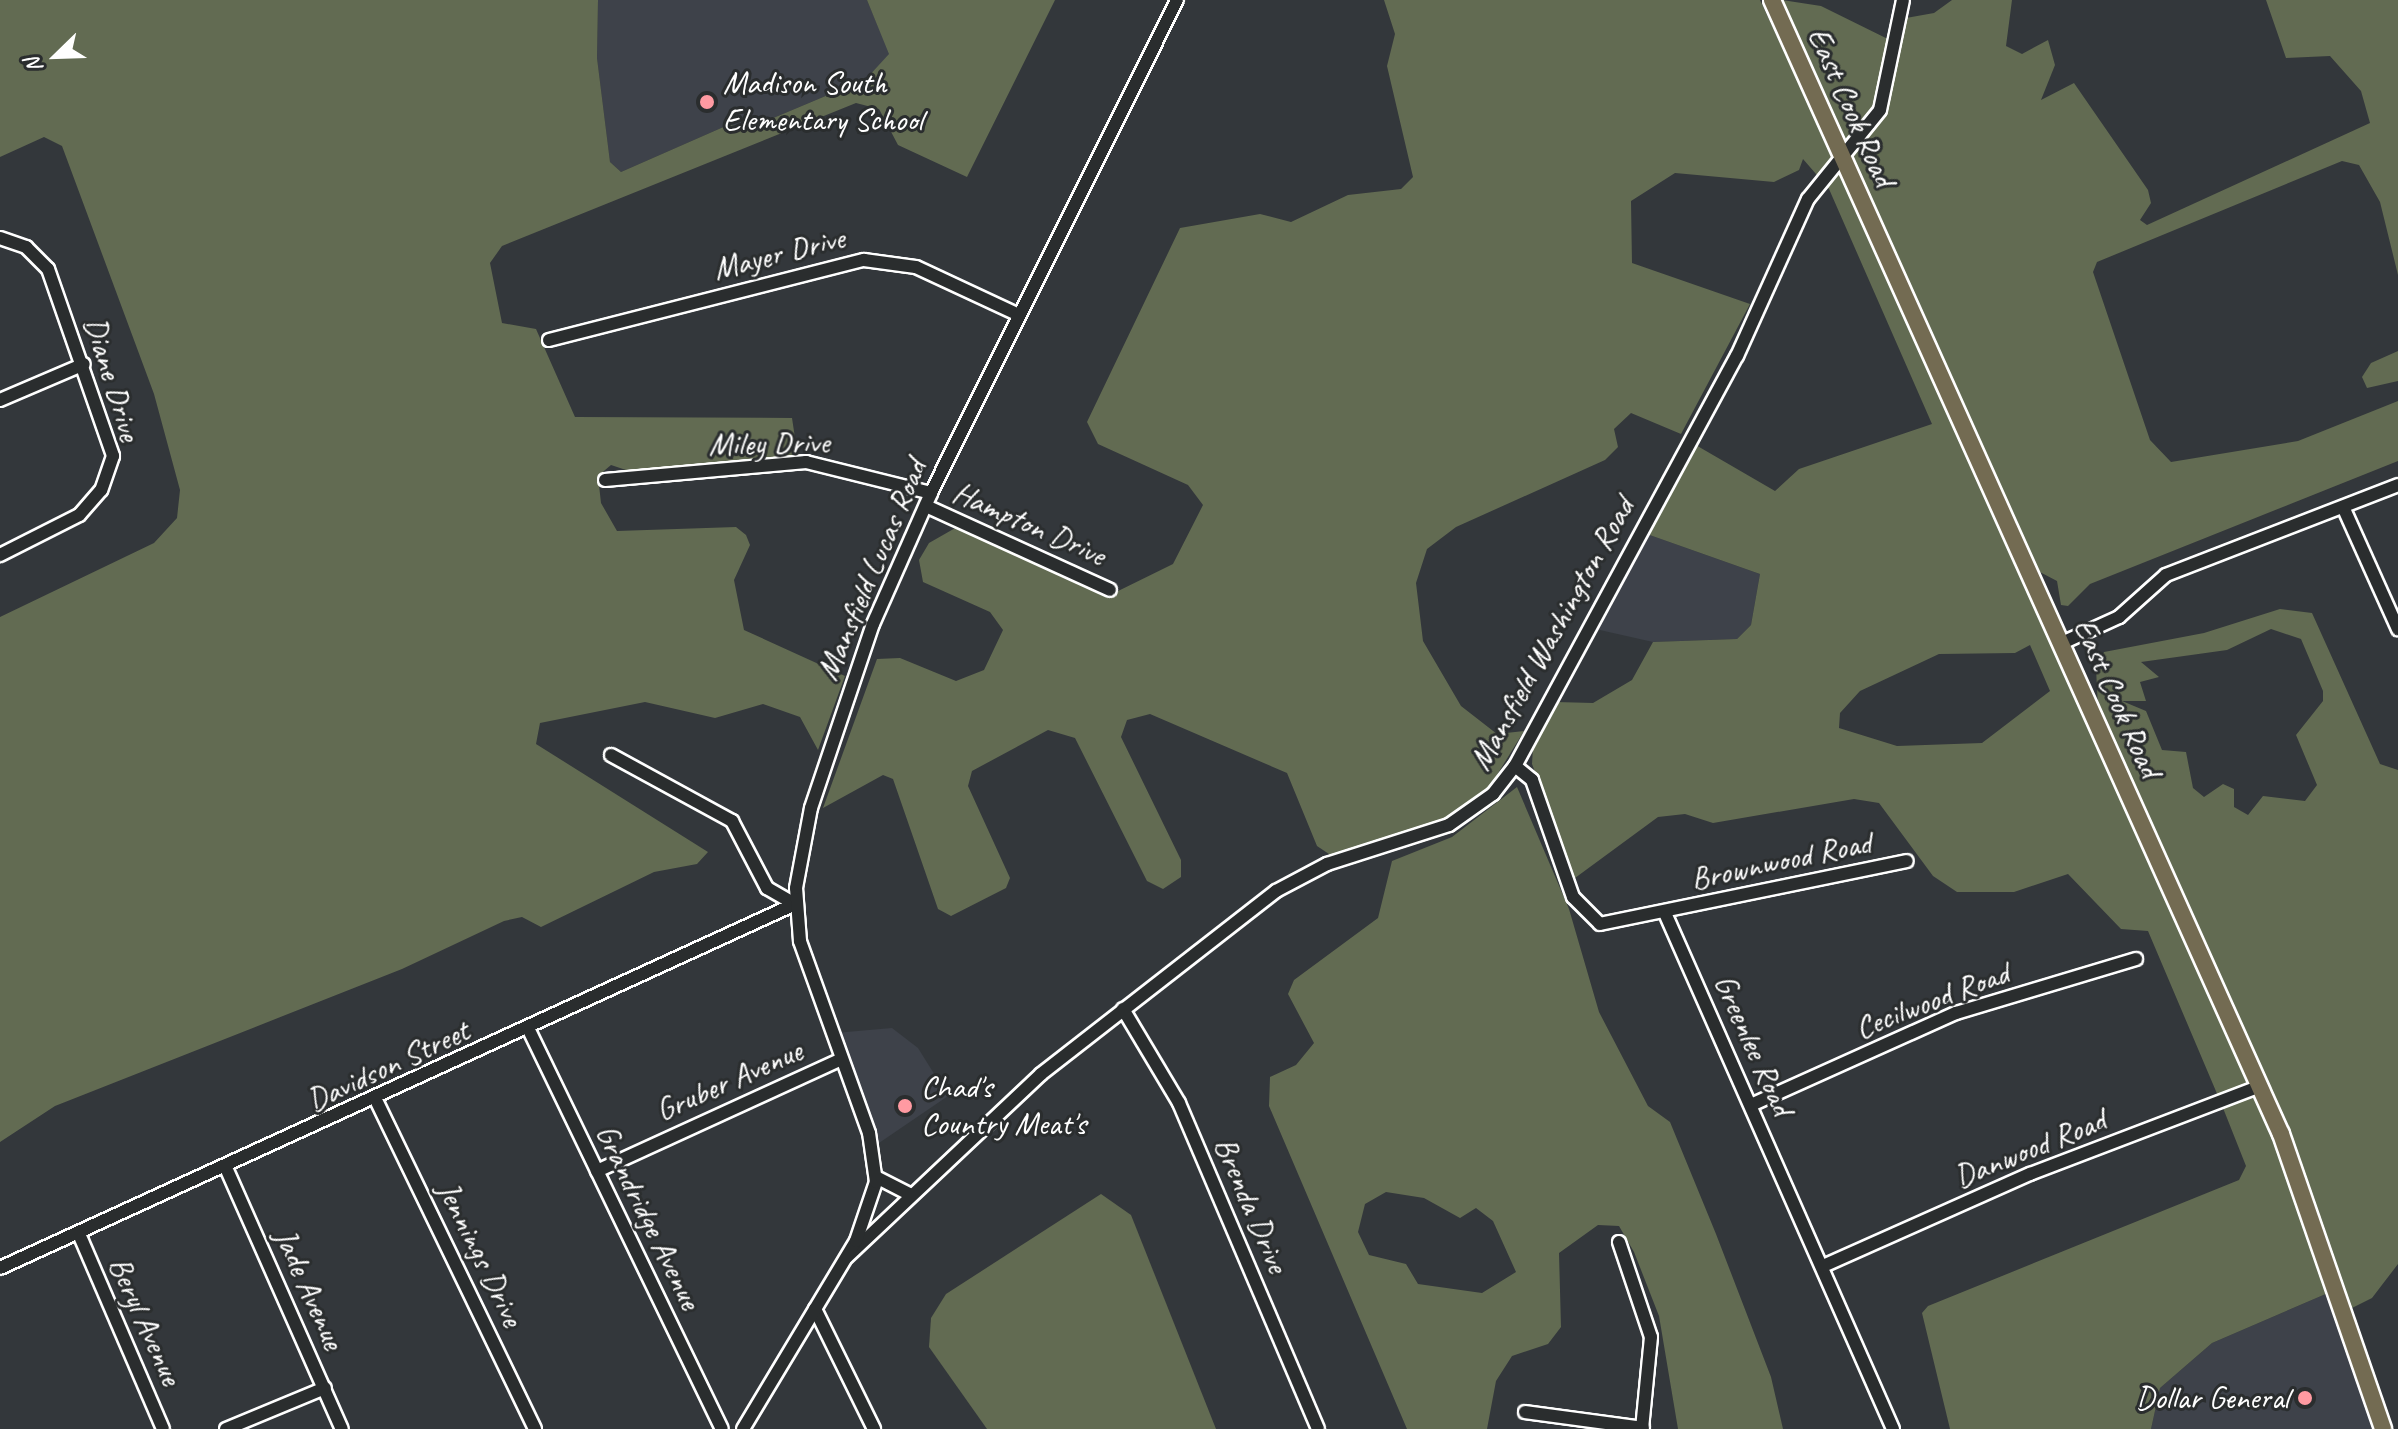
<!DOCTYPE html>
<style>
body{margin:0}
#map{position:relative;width:2398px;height:1429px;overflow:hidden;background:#33373b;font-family:Caveat,sans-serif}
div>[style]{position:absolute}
.built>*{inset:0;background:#3e424a}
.green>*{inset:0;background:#626b52}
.roads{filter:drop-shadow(2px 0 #fff) drop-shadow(-2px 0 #fff) drop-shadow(0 2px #fff) drop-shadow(0 -2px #fff)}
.minor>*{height:12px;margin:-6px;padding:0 6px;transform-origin:6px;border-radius:6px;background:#2a2d2e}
.major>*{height:16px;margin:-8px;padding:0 8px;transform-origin:8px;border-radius:8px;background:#736b52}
.dots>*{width:22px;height:22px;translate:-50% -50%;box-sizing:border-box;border:4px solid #2a2d2e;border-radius:50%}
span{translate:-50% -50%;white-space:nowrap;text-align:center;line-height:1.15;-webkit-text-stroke:6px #2a2d2e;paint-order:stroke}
.poi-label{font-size:32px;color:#fff}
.left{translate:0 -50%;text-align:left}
.right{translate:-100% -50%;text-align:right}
.street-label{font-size:32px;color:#fff}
.north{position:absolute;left:16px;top:16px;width:80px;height:80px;-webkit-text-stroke:6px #2a2d2e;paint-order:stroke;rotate:247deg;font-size:22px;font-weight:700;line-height:32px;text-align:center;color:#fff}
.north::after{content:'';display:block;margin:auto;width:28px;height:36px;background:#fff;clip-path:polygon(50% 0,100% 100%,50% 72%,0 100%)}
</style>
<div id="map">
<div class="built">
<i style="clip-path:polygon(598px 0,867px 0,890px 54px,866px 79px,752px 127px,728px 125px,621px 172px,610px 162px,597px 58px)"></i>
<i style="clip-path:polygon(1644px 533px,1760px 574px,1751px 625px,1737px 639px,1653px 642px,1591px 628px)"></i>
<i style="clip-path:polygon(892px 1028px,918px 1048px,948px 1096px,879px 1143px,835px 1033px)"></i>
<i style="clip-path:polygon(2328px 1293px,2374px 1429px,2151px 1429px,2160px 1388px,2212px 1343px)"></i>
</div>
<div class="green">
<i style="clip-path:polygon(0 0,598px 0,597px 58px,610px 162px,621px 172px,728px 125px,752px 127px,866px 79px,889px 54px,867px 0,1055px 0,967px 177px,898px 145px,879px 109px,856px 103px,502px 246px,490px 263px,502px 323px,536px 329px,575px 417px,792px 418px,797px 451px,787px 459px,629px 471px,611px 465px,598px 476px,601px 503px,617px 531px,736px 527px,746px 535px,750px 545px,734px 580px,744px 630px,845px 676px,818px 750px,800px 717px,763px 704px,715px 718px,645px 702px,540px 723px,536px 744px,708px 852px,697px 864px,654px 872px,541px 927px,522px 917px,504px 921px,402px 969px,55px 1106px,0 1142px,0 617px,154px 543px,177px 518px,180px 490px,154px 394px,62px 146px,44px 137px,0 157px)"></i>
<i style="clip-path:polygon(evenodd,1384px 0,1760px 0,1824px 137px,1837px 119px,1782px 0,1821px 6px,1900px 45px,1906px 18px,1934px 13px,1952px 0,2012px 0,2006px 46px,2022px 54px,2048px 40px,2055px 65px,2041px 100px,2074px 83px,2148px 190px,2151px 203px,2140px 220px,2147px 225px,2370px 123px,2361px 91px,2330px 56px,2286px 58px,2266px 0,2398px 0,2398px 275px,2380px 202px,2359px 165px,2342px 161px,2097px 262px,2093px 272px,2150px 440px,2171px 462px,2298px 441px,2398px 401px,2398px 461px,2090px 584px,2068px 606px,2061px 605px,2057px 581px,2036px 570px,1857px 171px,2252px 1082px,2218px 1096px,2148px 931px,2121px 929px,2068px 874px,2014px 892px,1957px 892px,1933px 876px,1879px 803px,1854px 799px,1713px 823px,1685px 814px,1658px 817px,1575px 878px,1532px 764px,1534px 731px,1556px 702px,1593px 703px,1632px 680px,1653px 642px,1737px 639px,1751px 625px,1760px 574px,1644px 533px,1694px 444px,1775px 491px,1799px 469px,1932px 424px,1829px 189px,1803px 159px,1799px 170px,1774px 182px,1675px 173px,1631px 201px,1632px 263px,1750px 304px,1681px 434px,1631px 413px,1614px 429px,1618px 447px,1605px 460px,1456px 527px,1427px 549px,1416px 583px,1423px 641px,1461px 706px,1497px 734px,1524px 731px,1484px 796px,1460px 815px,1332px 856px,1317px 846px,1287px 773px,1150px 714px,1127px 720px,1121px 737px,1181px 860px,1181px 877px,1163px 889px,1147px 881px,1075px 738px,1048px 730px,972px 771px,968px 786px,1010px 878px,1006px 888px,951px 916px,938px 909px,893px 779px,883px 775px,823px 808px,877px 659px,900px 658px,956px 681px,984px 670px,1003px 630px,990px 612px,923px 582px,919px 560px,929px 543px,957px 527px,1112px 594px,1173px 564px,1203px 505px,1188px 485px,1098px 444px,1087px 422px,1180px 228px,1260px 214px,1291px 222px,1348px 195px,1401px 189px,1413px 177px,1387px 66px,1395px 34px,1384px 0,2030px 645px,2050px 691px,1982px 743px,1897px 746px,1839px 728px,1840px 713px,1860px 691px,1939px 654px,2015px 653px,2030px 645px)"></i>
<i style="clip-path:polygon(2398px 351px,2398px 381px,2367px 388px,2362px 377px,2371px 363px)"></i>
<i style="clip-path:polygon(evenodd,2280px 609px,2312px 613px,2380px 764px,2398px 770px,2398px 1264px,2372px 1298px,2348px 1310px,2300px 1161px,2098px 708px,2096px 668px,2104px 652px,2204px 633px,2280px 609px,2271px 629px,2301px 639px,2323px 691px,2323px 701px,2296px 735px,2317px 785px,2305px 801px,2263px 796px,2248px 815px,2234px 807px,2234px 789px,2223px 784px,2204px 797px,2193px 788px,2186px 752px,2162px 750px,2146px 711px,2122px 701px,2146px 701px,2140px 682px,2159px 677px,2141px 662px,2227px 650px,2271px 629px)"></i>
<i style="clip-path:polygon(evenodd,1517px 787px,1569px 909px,1599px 1012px,1648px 1106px,1670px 1122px,1716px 1234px,1771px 1377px,1783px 1429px,1678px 1429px,1659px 1316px,1634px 1252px,1619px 1226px,1598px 1225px,1559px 1253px,1561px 1327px,1548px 1344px,1512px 1356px,1496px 1381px,1487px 1429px,1407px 1429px,1269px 1106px,1270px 1077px,1296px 1065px,1314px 1043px,1288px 994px,1294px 980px,1378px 918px,1392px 861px,1452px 837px,1517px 787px,1386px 1192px,1424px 1198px,1460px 1218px,1476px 1208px,1493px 1221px,1516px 1272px,1482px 1293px,1418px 1284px,1406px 1264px,1369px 1255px,1358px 1232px,1365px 1204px,1386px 1192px)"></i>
<i style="clip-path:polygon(2258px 1095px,2328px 1293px,2212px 1343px,2160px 1388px,2151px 1429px,1950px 1429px,1922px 1313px,1928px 1306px,2239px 1180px,2246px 1166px,2223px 1108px)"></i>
<i style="clip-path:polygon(1101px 1194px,1131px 1215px,1216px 1429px,987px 1429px,929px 1347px,931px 1318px,946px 1294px)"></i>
</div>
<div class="roads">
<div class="minor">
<i style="left:0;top:238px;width:28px;rotate:19deg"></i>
<i style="left:26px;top:247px;width:31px;rotate:45deg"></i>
<i style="left:48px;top:269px;width:198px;rotate:70.8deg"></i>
<i style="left:113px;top:456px;width:36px;rotate:109deg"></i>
<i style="left:101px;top:490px;width:33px;rotate:131deg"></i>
<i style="left:79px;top:515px;width:89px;rotate:153.1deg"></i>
<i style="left:549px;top:340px;width:325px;rotate:-14.3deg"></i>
<i style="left:864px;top:260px;width:52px;rotate:7.7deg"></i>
<i style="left:916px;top:267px;width:111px;rotate:25deg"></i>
<i style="left:0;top:400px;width:91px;rotate:-23.2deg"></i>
<i style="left:605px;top:480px;width:202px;rotate:-5.1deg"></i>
<i style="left:806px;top:462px;width:129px;rotate:13.9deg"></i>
<i style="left:926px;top:506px;width:202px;rotate:24.5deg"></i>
<i style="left:2344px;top:509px;width:132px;rotate:65.8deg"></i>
<i style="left:2062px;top:643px;width:63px;rotate:-24.5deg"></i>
<i style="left:2119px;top:617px;width:63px;rotate:-41.8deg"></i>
<i style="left:2166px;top:575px;width:249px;rotate:-21.2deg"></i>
<i style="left:611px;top:755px;width:138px;rotate:28.6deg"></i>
<i style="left:732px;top:821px;width:76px;rotate:62.4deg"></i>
<i style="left:767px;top:888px;width:32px;rotate:30deg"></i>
<i style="left:1515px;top:766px;width:22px;rotate:39deg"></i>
<i style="left:1532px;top:780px;width:124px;rotate:70.7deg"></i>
<i style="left:1573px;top:897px;width:38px;rotate:45deg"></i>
<i style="left:1600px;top:924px;width:313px;rotate:-11.6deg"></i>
<i style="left:1665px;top:913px;width:564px;rotate:66.16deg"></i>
<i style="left:1123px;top:1009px;width:109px;rotate:59.2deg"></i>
<i style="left:1179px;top:1103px;width:354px;rotate:66.9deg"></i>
<i style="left:528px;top:1028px;width:445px;rotate:64.2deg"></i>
<i style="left:377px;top:1102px;width:363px;rotate:64.2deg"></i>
<i style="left:1751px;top:1105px;width:225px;rotate:-24.2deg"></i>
<i style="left:1956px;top:1013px;width:188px;rotate:-16.7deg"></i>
<i style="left:227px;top:1170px;width:283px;rotate:66.1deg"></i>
<i style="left:597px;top:1171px;width:267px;rotate:-24.6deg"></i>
<i style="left:876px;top:1177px;width:37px;rotate:27deg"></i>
<i style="left:79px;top:1234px;width:212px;rotate:66.7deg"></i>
<i style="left:1619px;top:1242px;width:100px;rotate:71.4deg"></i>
<i style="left:1651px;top:1337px;width:92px;rotate:95.6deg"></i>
<i style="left:847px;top:1257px;width:267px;rotate:-43.3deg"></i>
<i style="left:1041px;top:1074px;width:298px;rotate:-37.9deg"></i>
<i style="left:1276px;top:891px;width:58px;rotate:-27.9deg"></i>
<i style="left:1327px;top:864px;width:128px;rotate:-17.7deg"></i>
<i style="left:1449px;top:825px;width:54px;rotate:-35.2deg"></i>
<i style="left:1493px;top:794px;width:36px;rotate:-52deg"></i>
<i style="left:1515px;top:766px;width:466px;rotate:-61.6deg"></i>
<i style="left:1737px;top:356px;width:172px;rotate:-65.7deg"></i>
<i style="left:1808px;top:199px;width:114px;rotate:-51deg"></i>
<i style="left:1880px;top:110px;width:112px;rotate:-78.2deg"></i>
<i style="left:1823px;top:1266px;width:227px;rotate:-24deg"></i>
<i style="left:2030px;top:1174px;width:246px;rotate:-20.9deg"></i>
<i style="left:0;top:1268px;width:874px;rotate:-24.6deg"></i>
<i style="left:815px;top:1309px;width:134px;rotate:63.8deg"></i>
<i style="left:1525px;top:1412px;width:119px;rotate:7.7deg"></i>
<i style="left:226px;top:1429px;width:107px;rotate:-22.5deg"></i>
<i style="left:743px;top:1429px;width:219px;rotate:-59deg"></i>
<i style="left:856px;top:1241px;width:62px;rotate:-71.3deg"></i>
<i style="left:876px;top:1182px;width:49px;rotate:-98.1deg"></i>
<i style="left:869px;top:1133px;width:204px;rotate:-109.8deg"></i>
<i style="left:800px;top:941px;width:53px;rotate:-94.3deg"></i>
<i style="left:796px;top:888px;width:81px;rotate:-79.4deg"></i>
<i style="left:811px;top:808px;width:194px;rotate:-71.4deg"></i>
<i style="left:873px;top:624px;width:143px;rotate:-66.1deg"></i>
<i style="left:931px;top:493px;width:551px;rotate:-63.48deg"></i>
</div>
<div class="major">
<i style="left:1772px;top:0;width:1243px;rotate:65.83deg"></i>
<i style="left:2281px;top:1134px;width:312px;rotate:70.9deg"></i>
</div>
</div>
<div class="dots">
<i style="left:707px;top:102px;background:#ff9aa2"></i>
<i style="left:905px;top:1106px;background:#ff9aa2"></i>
<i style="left:2305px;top:1398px;background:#ff9aa2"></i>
</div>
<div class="poi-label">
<span class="left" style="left:723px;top:102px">Madison South<br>Elementary School</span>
<span class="left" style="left:921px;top:1106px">Chad's<br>Country Meat's</span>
<span class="right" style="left:2289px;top:1398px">Dollar General</span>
</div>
<div class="street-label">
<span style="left:1851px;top:107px;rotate:66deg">East Cook Road</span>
<span style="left:779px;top:254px;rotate:-14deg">Mayer Drive</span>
<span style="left:112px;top:379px;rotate:73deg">Diane Drive</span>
<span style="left:769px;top:444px;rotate:-1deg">Miley Drive</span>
<span style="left:1029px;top:524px;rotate:24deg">Hampton Drive</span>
<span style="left:872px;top:570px;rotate:-67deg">Mansfield Lucas Road</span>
<span style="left:1552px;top:634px;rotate:-61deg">Mansfield Washington Road</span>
<span style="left:2117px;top:698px;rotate:66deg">East Cook Road</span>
<span style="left:1781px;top:861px;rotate:-12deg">Brownwood Road</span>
<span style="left:1932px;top:1001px;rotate:-21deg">Cecilwood Road</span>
<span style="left:1753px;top:1045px;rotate:66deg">Greenlee Road</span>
<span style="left:388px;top:1066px;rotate:-25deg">Davidson Street</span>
<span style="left:729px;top:1081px;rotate:-24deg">Gruber Avenue</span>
<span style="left:2030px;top:1149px;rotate:-22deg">Danwood Road</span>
<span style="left:1251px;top:1205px;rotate:67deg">Brenda Drive</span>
<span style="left:648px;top:1217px;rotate:64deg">Grandridge Avenue</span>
<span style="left:480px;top:1254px;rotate:64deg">Jennings Drive</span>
<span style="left:309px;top:1289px;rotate:66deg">Jade Avenue</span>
<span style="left:145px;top:1321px;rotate:66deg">Beryl Avenue</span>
</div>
<div class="north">N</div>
</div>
